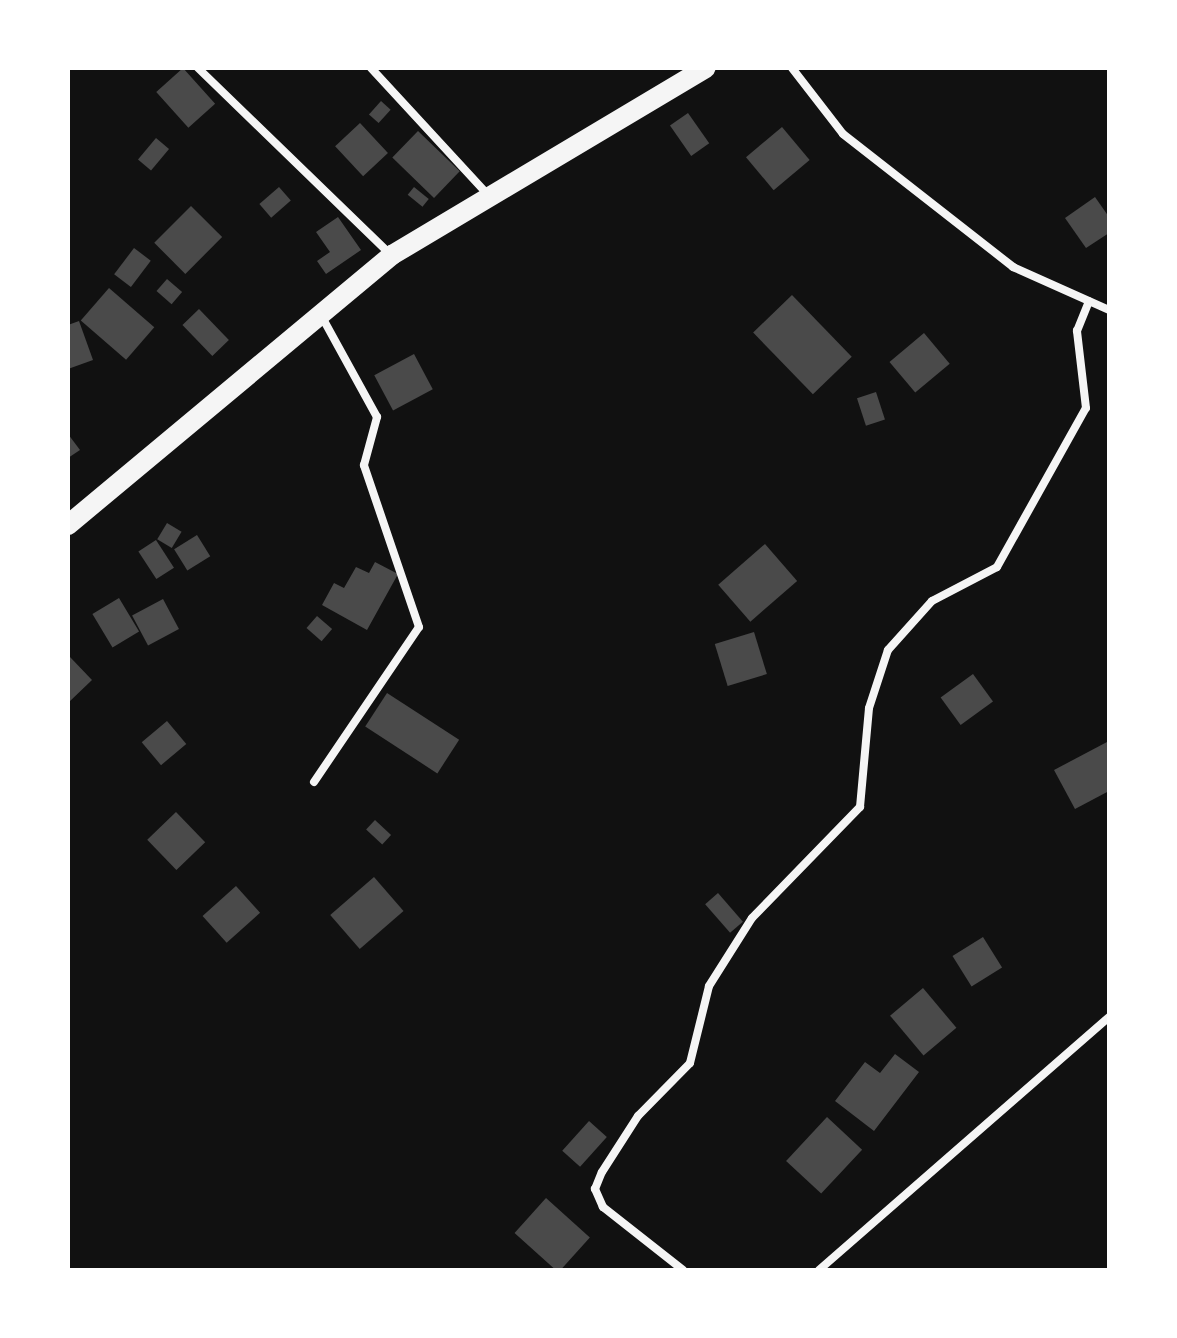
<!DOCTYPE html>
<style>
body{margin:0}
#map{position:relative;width:1177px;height:1338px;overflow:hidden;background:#111;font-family:Poppins,sans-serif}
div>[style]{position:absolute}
.building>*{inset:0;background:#4a4a4a;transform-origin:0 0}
.minor>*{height:8px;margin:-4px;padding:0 4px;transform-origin:4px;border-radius:4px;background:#f5f5f5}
.primary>*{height:20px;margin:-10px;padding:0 10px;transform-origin:10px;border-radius:10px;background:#f5f5f5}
span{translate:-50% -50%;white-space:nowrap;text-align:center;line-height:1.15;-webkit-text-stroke:8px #fff;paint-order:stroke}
.frame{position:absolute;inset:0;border:70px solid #fff;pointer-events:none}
</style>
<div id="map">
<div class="building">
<i style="left:183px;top:68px;width:48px;height:36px;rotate:48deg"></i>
<i style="left:381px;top:101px;width:13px;height:18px;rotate:42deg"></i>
<i style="left:688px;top:113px;width:37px;height:22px;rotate:55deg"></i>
<i style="left:360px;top:123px;width:41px;height:34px;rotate:47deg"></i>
<i style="left:782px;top:127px;width:43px;height:47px;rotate:50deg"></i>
<i style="left:418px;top:131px;width:58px;height:37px;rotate:44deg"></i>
<i style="left:156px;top:138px;width:17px;height:28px;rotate:40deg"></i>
<i style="left:279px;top:187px;width:18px;height:26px;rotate:49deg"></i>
<i style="left:414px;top:187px;width:19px;height:10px;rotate:39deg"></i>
<i style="clip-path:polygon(1095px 197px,1109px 217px,1109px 233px,1086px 248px,1065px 218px)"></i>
<i style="left:191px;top:206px;width:44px;height:52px;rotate:45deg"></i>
<i style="clip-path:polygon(338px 217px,361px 250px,326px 274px,317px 261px,330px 252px,316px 232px)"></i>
<i style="left:134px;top:248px;width:21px;height:33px;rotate:37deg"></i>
<i style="left:167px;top:279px;width:20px;height:16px;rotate:41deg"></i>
<i style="left:109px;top:288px;width:60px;height:43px;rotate:41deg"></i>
<i style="left:792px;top:295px;width:86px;height:54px;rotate:46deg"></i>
<i style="left:199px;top:309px;width:43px;height:23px;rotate:46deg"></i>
<i style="clip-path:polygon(79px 321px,93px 360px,68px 369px,68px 325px)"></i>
<i style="left:924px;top:333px;width:40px;height:45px;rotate:50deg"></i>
<i style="left:414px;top:354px;width:40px;height:45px;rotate:62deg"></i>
<i style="left:876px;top:392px;width:29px;height:20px;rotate:72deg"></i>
<i style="clip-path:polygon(68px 434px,80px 450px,68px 458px)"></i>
<i style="left:167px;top:523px;width:17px;height:19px;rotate:31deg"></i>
<i style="left:197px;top:535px;width:25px;height:27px;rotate:58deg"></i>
<i style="left:156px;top:540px;width:33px;height:21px;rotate:57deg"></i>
<i style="left:765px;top:544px;width:49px;height:62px;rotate:49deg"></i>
<i style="clip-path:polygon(375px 562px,398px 574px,367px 630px,322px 605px,334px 583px,344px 588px,356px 567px,369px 573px)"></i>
<i style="left:119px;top:598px;width:39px;height:31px;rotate:59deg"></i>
<i style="left:163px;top:599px;width:34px;height:35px;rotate:62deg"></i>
<i style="left:317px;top:616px;width:20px;height:16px;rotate:41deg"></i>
<i style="left:754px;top:632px;width:44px;height:41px;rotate:73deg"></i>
<i style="clip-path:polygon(70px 657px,92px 680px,68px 703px,68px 660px)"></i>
<i style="left:973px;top:674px;width:34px;height:40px;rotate:54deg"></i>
<i style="left:387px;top:693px;width:86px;height:40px;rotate:33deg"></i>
<i style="left:167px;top:721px;width:30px;height:33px;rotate:50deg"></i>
<i style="clip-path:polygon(1107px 742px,1109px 791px,1075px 809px,1054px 770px)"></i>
<i style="left:176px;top:812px;width:42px;height:40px;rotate:46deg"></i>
<i style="left:375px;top:820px;width:22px;height:13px;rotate:43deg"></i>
<i style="left:374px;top:877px;width:45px;height:58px;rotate:49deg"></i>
<i style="left:236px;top:886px;width:36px;height:45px;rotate:48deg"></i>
<i style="left:718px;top:893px;width:38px;height:17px;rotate:49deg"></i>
<i style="left:983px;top:937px;width:36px;height:36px;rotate:58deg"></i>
<i style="left:923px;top:988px;width:52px;height:43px;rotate:50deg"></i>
<i style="clip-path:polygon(895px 1054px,919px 1072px,874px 1131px,835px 1101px,865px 1062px,880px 1073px)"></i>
<i style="left:827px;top:1117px;width:48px;height:60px;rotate:43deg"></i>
<i style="left:589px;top:1121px;width:24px;height:40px;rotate:42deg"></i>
<i style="left:546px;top:1198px;width:59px;height:47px;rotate:42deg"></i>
</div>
<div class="minor">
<i style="left:198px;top:68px;width:269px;rotate:44.1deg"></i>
<i style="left:371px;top:68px;width:176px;rotate:47.3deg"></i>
<i style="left:792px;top:68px;width:83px;rotate:52.3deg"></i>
<i style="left:843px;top:134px;width:216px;rotate:38deg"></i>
<i style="left:1013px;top:267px;width:105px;rotate:24.1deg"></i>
<i style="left:314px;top:782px;width:187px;rotate:-55.9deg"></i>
<i style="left:419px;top:627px;width:171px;rotate:-108.8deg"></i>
<i style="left:364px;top:465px;width:50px;rotate:-74.8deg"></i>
<i style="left:377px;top:417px;width:116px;rotate:-118.8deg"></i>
<i style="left:683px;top:1270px;width:102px;rotate:-141.8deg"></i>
<i style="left:603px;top:1207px;width:20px;rotate:-114deg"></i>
<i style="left:595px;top:1189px;width:18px;rotate:-68deg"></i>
<i style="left:602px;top:1172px;width:67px;rotate:-57.3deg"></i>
<i style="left:638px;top:1116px;width:74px;rotate:-45.5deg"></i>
<i style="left:690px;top:1063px;width:79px;rotate:-76.1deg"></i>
<i style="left:709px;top:986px;width:80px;rotate:-57.7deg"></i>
<i style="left:752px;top:918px;width:155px;rotate:-45.8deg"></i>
<i style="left:860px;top:807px;width:99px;rotate:-84.8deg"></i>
<i style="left:869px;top:708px;width:61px;rotate:-71.9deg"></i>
<i style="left:888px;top:650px;width:66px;rotate:-48.1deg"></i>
<i style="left:932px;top:601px;width:73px;rotate:-27.6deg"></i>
<i style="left:997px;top:567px;width:182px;rotate:-60.8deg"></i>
<i style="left:1086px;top:408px;width:78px;rotate:-96.7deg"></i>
<i style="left:1077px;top:331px;width:32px;rotate:-68deg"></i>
<i style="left:819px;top:1270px;width:385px;rotate:-41.1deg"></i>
</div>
<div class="primary">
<i style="left:68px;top:525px;width:422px;rotate:-39.8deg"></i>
<i style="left:392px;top:255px;width:365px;rotate:-30.8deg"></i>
</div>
<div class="frame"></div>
</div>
